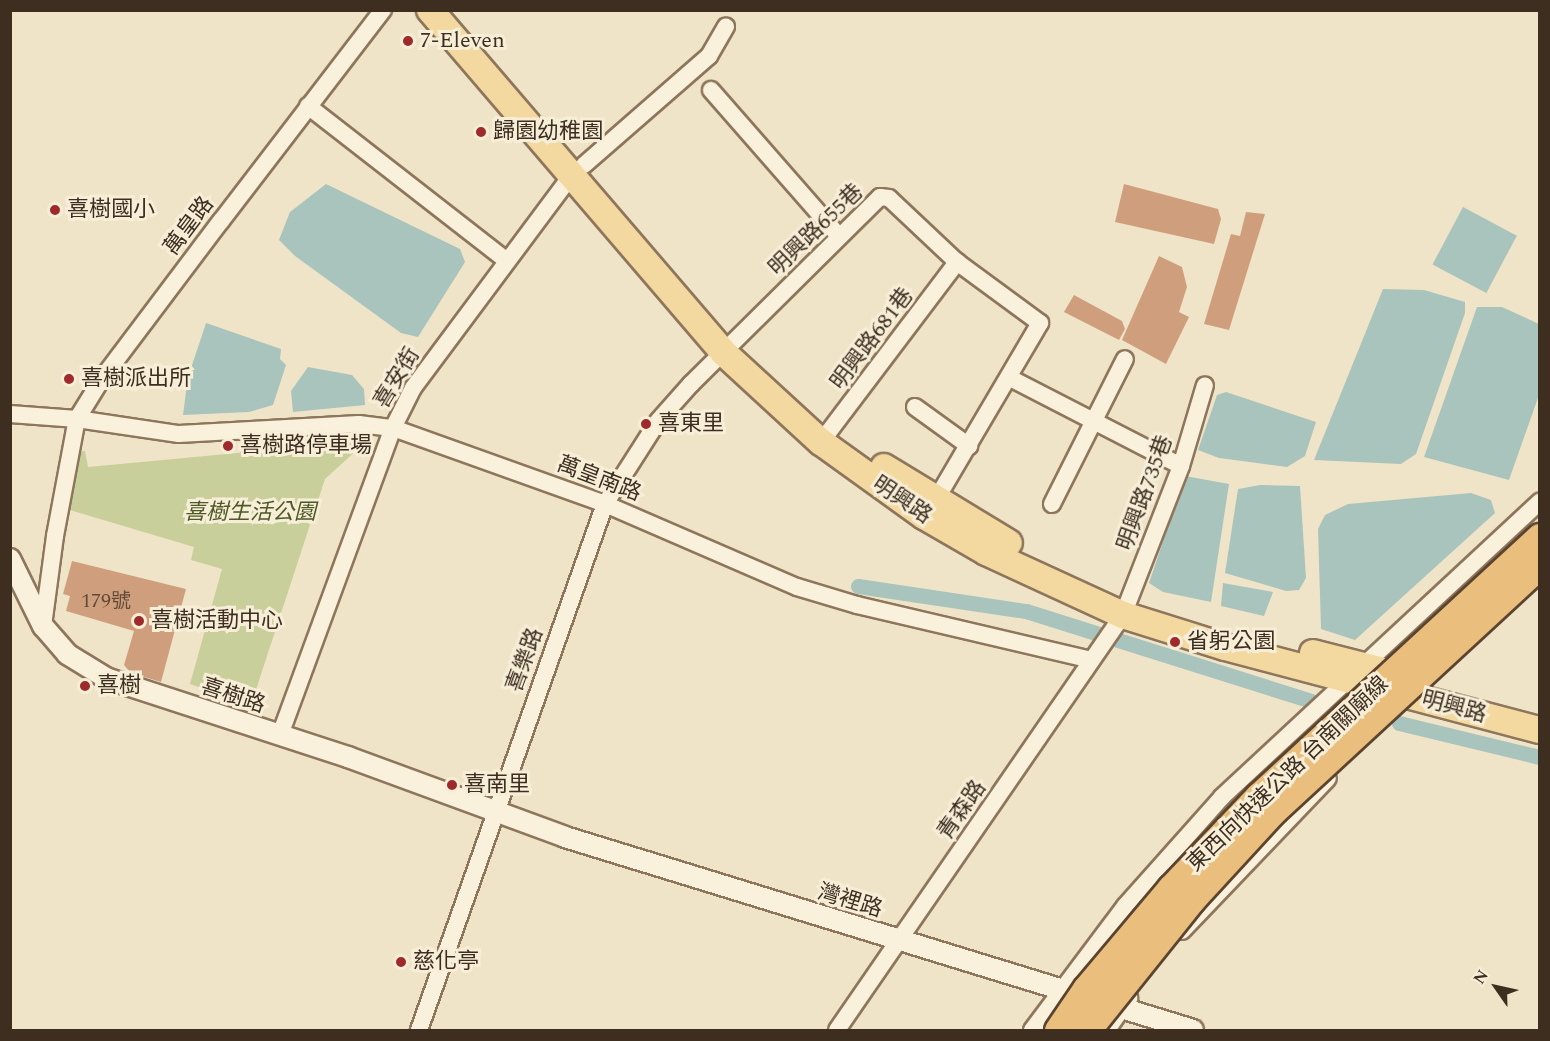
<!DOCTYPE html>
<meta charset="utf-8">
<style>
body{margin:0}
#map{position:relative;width:1550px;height:1041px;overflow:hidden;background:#f0e4c8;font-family:Spectral,"Noto Sans TC",serif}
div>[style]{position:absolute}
.green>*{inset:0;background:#c9cf9b}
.water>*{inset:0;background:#a9c4bc;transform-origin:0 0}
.canal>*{height:15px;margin:-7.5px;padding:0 7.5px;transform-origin:7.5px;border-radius:7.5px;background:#a9c4bc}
.building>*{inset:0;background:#cf9f7d}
.roads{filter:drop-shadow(2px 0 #8d765c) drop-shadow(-2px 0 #8d765c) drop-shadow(0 2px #8d765c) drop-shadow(0 -2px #8d765c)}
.minor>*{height:16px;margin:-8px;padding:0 8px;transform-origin:8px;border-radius:8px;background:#faf1dc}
.tertiary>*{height:20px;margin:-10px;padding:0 10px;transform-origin:10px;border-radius:10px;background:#faf1dc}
.primary>*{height:26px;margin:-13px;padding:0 13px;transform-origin:13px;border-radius:13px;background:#f3d9a0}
.bridges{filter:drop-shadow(2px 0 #5b4430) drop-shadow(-2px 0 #5b4430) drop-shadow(0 2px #5b4430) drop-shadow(0 -2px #5b4430)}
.trunk-bridge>*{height:27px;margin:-13.5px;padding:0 13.5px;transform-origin:13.5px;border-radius:13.5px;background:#eabe7c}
.dots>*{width:16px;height:16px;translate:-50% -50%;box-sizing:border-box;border:3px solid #f7eed8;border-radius:50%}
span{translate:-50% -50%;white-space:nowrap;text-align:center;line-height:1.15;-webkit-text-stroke:6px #f7eed8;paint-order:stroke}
.number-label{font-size:20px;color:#624a37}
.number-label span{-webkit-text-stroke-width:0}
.poi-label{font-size:22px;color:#3d2e20}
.left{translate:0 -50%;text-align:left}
.street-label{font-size:22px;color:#3d2e20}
.park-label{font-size:22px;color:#4d5a26;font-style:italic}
.frame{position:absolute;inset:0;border:12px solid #3d2e20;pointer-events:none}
.north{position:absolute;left:1466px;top:957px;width:60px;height:60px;-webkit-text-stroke:4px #f7eed8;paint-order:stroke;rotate:304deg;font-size:16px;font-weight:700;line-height:24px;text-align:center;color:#3d2e20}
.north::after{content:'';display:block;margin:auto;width:21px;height:27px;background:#3d2e20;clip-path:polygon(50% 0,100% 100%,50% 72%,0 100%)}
</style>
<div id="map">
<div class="green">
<i style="clip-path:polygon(367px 441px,325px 479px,251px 705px,190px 684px,222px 569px,191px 560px,194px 547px,63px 508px,74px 452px,85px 451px,88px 467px)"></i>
</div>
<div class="water">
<i style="clip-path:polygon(326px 184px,460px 249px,465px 262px,418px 337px,401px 333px,295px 256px,279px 240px,290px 212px)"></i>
<i style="left:1463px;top:207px;width:61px;height:65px;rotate:28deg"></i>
<i style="clip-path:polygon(1383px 289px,1424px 290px,1465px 302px,1465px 313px,1416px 454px,1401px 464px,1314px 460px)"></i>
<i style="clip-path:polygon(1477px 307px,1502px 307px,1539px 324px,1539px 395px,1509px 480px,1424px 457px)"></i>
<i style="clip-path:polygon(206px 323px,281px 349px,280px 359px,286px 365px,273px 405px,249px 412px,183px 415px,188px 377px)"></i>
<i style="clip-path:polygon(308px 367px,352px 375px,364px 389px,365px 405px,293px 412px,291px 391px)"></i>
<i style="clip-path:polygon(1226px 392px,1316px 422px,1305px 456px,1287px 467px,1219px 458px,1198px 450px,1217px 395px)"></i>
<i style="clip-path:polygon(1185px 476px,1229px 484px,1211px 602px,1163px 592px,1149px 583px)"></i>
<i style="clip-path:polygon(1260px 485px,1300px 486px,1306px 578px,1299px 590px,1286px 591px,1225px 573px,1238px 489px)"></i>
<i style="clip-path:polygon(1471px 493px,1491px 500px,1495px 513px,1355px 640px,1321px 629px,1318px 529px,1325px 515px,1348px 504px)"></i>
<i style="clip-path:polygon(1223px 583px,1273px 592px,1264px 616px,1221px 606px)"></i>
</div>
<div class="canal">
<i style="left:858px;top:586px;width:170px;rotate:8.5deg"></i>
<i style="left:1026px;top:611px;width:299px;rotate:17.5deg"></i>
<i style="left:1399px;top:723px;width:145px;rotate:13.6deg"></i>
</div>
<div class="building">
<i style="clip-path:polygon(1124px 184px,1218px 209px,1221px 219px,1214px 244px,1115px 222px)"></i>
<i style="clip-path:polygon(1246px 212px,1265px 214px,1229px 330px,1204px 324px,1231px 234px,1240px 236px)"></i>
<i style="clip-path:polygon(1159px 256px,1182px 267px,1187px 287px,1179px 312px,1189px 317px,1166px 364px,1122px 340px)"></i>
<i style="clip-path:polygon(1074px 295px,1122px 321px,1125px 329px,1119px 340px,1064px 312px)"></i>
<i style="clip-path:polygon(72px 561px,186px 589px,161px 682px,131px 673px,124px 665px,134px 631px,66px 611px,70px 596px,63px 594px)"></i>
</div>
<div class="roads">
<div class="minor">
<i style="left:711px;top:90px;width:194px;rotate:48.8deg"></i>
<i style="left:308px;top:106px;width:252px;rotate:37.9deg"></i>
<i style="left:584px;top:165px;width:166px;rotate:-41.1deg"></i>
<i style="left:709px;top:56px;width:34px;rotate:-60deg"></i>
<i style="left:1010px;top:378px;width:192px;rotate:27.2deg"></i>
<i style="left:915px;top:407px;width:67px;rotate:35.8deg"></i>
<i style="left:10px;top:414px;width:67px;rotate:4.3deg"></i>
<i style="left:77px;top:419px;width:103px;rotate:8.4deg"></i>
<i style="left:179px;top:434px;width:180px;rotate:-3.2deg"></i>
<i style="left:359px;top:424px;width:34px;rotate:7deg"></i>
<i style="left:393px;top:428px;width:225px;rotate:19.7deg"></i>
<i style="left:605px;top:504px;width:209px;rotate:23.4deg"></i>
<i style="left:797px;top:587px;width:63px;rotate:16.7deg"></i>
<i style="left:857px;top:605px;width:241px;rotate:13.2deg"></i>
<i style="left:821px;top:442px;width:226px;rotate:-52.9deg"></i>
<i style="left:1052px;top:504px;width:162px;rotate:-63.3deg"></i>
<i style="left:43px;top:626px;width:91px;rotate:-82.4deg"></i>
<i style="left:55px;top:536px;width:119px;rotate:-79.4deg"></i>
<i style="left:77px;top:419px;width:46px;rotate:-58.4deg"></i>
<i style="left:101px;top:380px;width:199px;rotate:-53deg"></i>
<i style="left:221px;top:221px;width:266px;rotate:-52.5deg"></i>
<i style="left:280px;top:735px;width:327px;rotate:-69.8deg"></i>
<i style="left:393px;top:428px;width:45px;rotate:-63.4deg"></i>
<i style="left:413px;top:388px;width:264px;rotate:-53.3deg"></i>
<i style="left:1182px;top:931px;width:211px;rotate:-46.3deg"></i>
<i style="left:419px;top:1030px;width:558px;rotate:-70.53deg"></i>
<i style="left:605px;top:504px;width:98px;rotate:-57.4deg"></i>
<i style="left:658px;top:421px;width:50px;rotate:-48.3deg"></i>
<i style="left:691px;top:384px;width:266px;rotate:-44.7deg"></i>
<i style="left:880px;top:197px;width:9px;rotate:6deg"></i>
<i style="left:889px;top:198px;width:93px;rotate:43.3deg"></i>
<i style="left:957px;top:262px;width:103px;rotate:36.3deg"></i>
<i style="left:1040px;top:323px;width:207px;rotate:120.5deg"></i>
<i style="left:837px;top:1030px;width:504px;rotate:-55.43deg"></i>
<i style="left:1123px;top:615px;width:160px;rotate:-68.7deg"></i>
<i style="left:1181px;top:466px;width:84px;rotate:-73.5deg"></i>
<i style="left:1032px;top:1030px;width:155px;rotate:-53.1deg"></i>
<i style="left:1125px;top:906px;width:146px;rotate:-48.3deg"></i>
<i style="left:1222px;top:797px;width:434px;rotate:-42.9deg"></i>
<i style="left:1107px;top:1030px;width:39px;rotate:-55deg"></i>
</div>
<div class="tertiary">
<i style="left:10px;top:559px;width:75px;rotate:63.8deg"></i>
<i style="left:43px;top:626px;width:37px;rotate:49deg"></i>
<i style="left:67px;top:654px;width:46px;rotate:31.6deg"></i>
<i style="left:106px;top:678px;width:255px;rotate:18.1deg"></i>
<i style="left:348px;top:757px;width:231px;rotate:20.2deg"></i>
<i style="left:565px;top:837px;width:657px;rotate:17.08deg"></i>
</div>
<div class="primary">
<i style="left:430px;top:10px;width:450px;rotate:49.4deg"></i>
<i style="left:723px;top:352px;width:133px;rotate:42.6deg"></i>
<i style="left:821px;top:442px;width:127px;rotate:35.7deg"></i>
<i style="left:924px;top:516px;width:72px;rotate:30.1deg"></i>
<i style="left:986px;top:552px;width:151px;rotate:24.7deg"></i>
<i style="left:1123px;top:615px;width:107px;rotate:17.4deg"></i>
<i style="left:1225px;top:647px;width:326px;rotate:14.8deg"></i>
<i style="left:884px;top:467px;width:146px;rotate:31.3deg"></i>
<i style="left:1313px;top:653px;width:81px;rotate:14.4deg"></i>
</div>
</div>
<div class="bridges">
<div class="trunk-bridge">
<i style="left:1058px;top:1030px;width:50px;rotate:-55.7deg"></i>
<i style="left:1086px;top:989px;width:132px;rotate:-49.9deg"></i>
<i style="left:1171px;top:888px;width:127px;rotate:-46.3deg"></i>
<i style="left:1259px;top:796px;width:382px;rotate:-42.7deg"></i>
<i style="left:1087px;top:1030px;width:168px;rotate:-51.3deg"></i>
<i style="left:1192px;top:899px;width:120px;rotate:-47.4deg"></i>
<i style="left:1273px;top:811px;width:363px;rotate:-42.7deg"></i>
</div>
</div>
<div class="dots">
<i style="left:408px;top:41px;background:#9e2a2b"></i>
<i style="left:481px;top:132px;background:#9e2a2b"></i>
<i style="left:55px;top:210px;background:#9e2a2b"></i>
<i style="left:69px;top:379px;background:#9e2a2b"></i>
<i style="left:646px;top:424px;background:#9e2a2b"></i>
<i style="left:228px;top:446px;background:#9e2a2b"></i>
<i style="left:139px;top:621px;background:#9e2a2b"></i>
<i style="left:1175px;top:642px;background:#9e2a2b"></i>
<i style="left:85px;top:686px;background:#9e2a2b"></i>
<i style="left:452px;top:785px;background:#9e2a2b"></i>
<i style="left:401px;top:962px;background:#9e2a2b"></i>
</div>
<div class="number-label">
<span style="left:106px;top:601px">179號</span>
</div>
<div class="poi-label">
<span class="left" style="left:420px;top:41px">7-Eleven</span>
<span class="left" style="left:493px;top:132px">歸園幼稚園</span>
<span class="left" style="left:67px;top:210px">喜樹國小</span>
<span class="left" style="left:81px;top:379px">喜樹派出所</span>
<span class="left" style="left:658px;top:424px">喜東里</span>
<span class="left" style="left:240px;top:446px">喜樹路停車場</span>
<span class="left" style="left:151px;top:621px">喜樹活動中心</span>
<span class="left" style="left:1187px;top:642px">省躬公園</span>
<span class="left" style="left:97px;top:686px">喜樹</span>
<span class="left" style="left:464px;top:785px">喜南里</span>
<span class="left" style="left:413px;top:962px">慈化亭</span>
</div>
<div class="street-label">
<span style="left:189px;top:226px;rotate:-53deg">萬皇路</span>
<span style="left:816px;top:230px;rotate:-44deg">明興路655巷</span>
<span style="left:872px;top:339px;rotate:-53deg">明興路681巷</span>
<span style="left:397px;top:378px;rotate:-59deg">喜安街</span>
<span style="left:599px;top:479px;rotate:21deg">萬皇南路</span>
<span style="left:1145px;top:493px;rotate:-70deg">明興路735巷</span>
<span style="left:902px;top:500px;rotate:34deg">明興路</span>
<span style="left:525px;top:660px;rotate:-70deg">喜樂路</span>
<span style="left:233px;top:696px;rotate:18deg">喜樹路</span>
<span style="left:1454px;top:707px;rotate:15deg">明興路</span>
<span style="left:1288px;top:774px;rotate:-44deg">東西向快速公路 台南關廟線</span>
<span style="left:962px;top:810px;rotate:-55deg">青森路</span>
<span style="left:850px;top:901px;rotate:17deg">灣裡路</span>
</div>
<div class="park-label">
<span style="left:250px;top:513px">喜樹生活公園</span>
</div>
<div class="frame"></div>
<div class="north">N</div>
</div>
